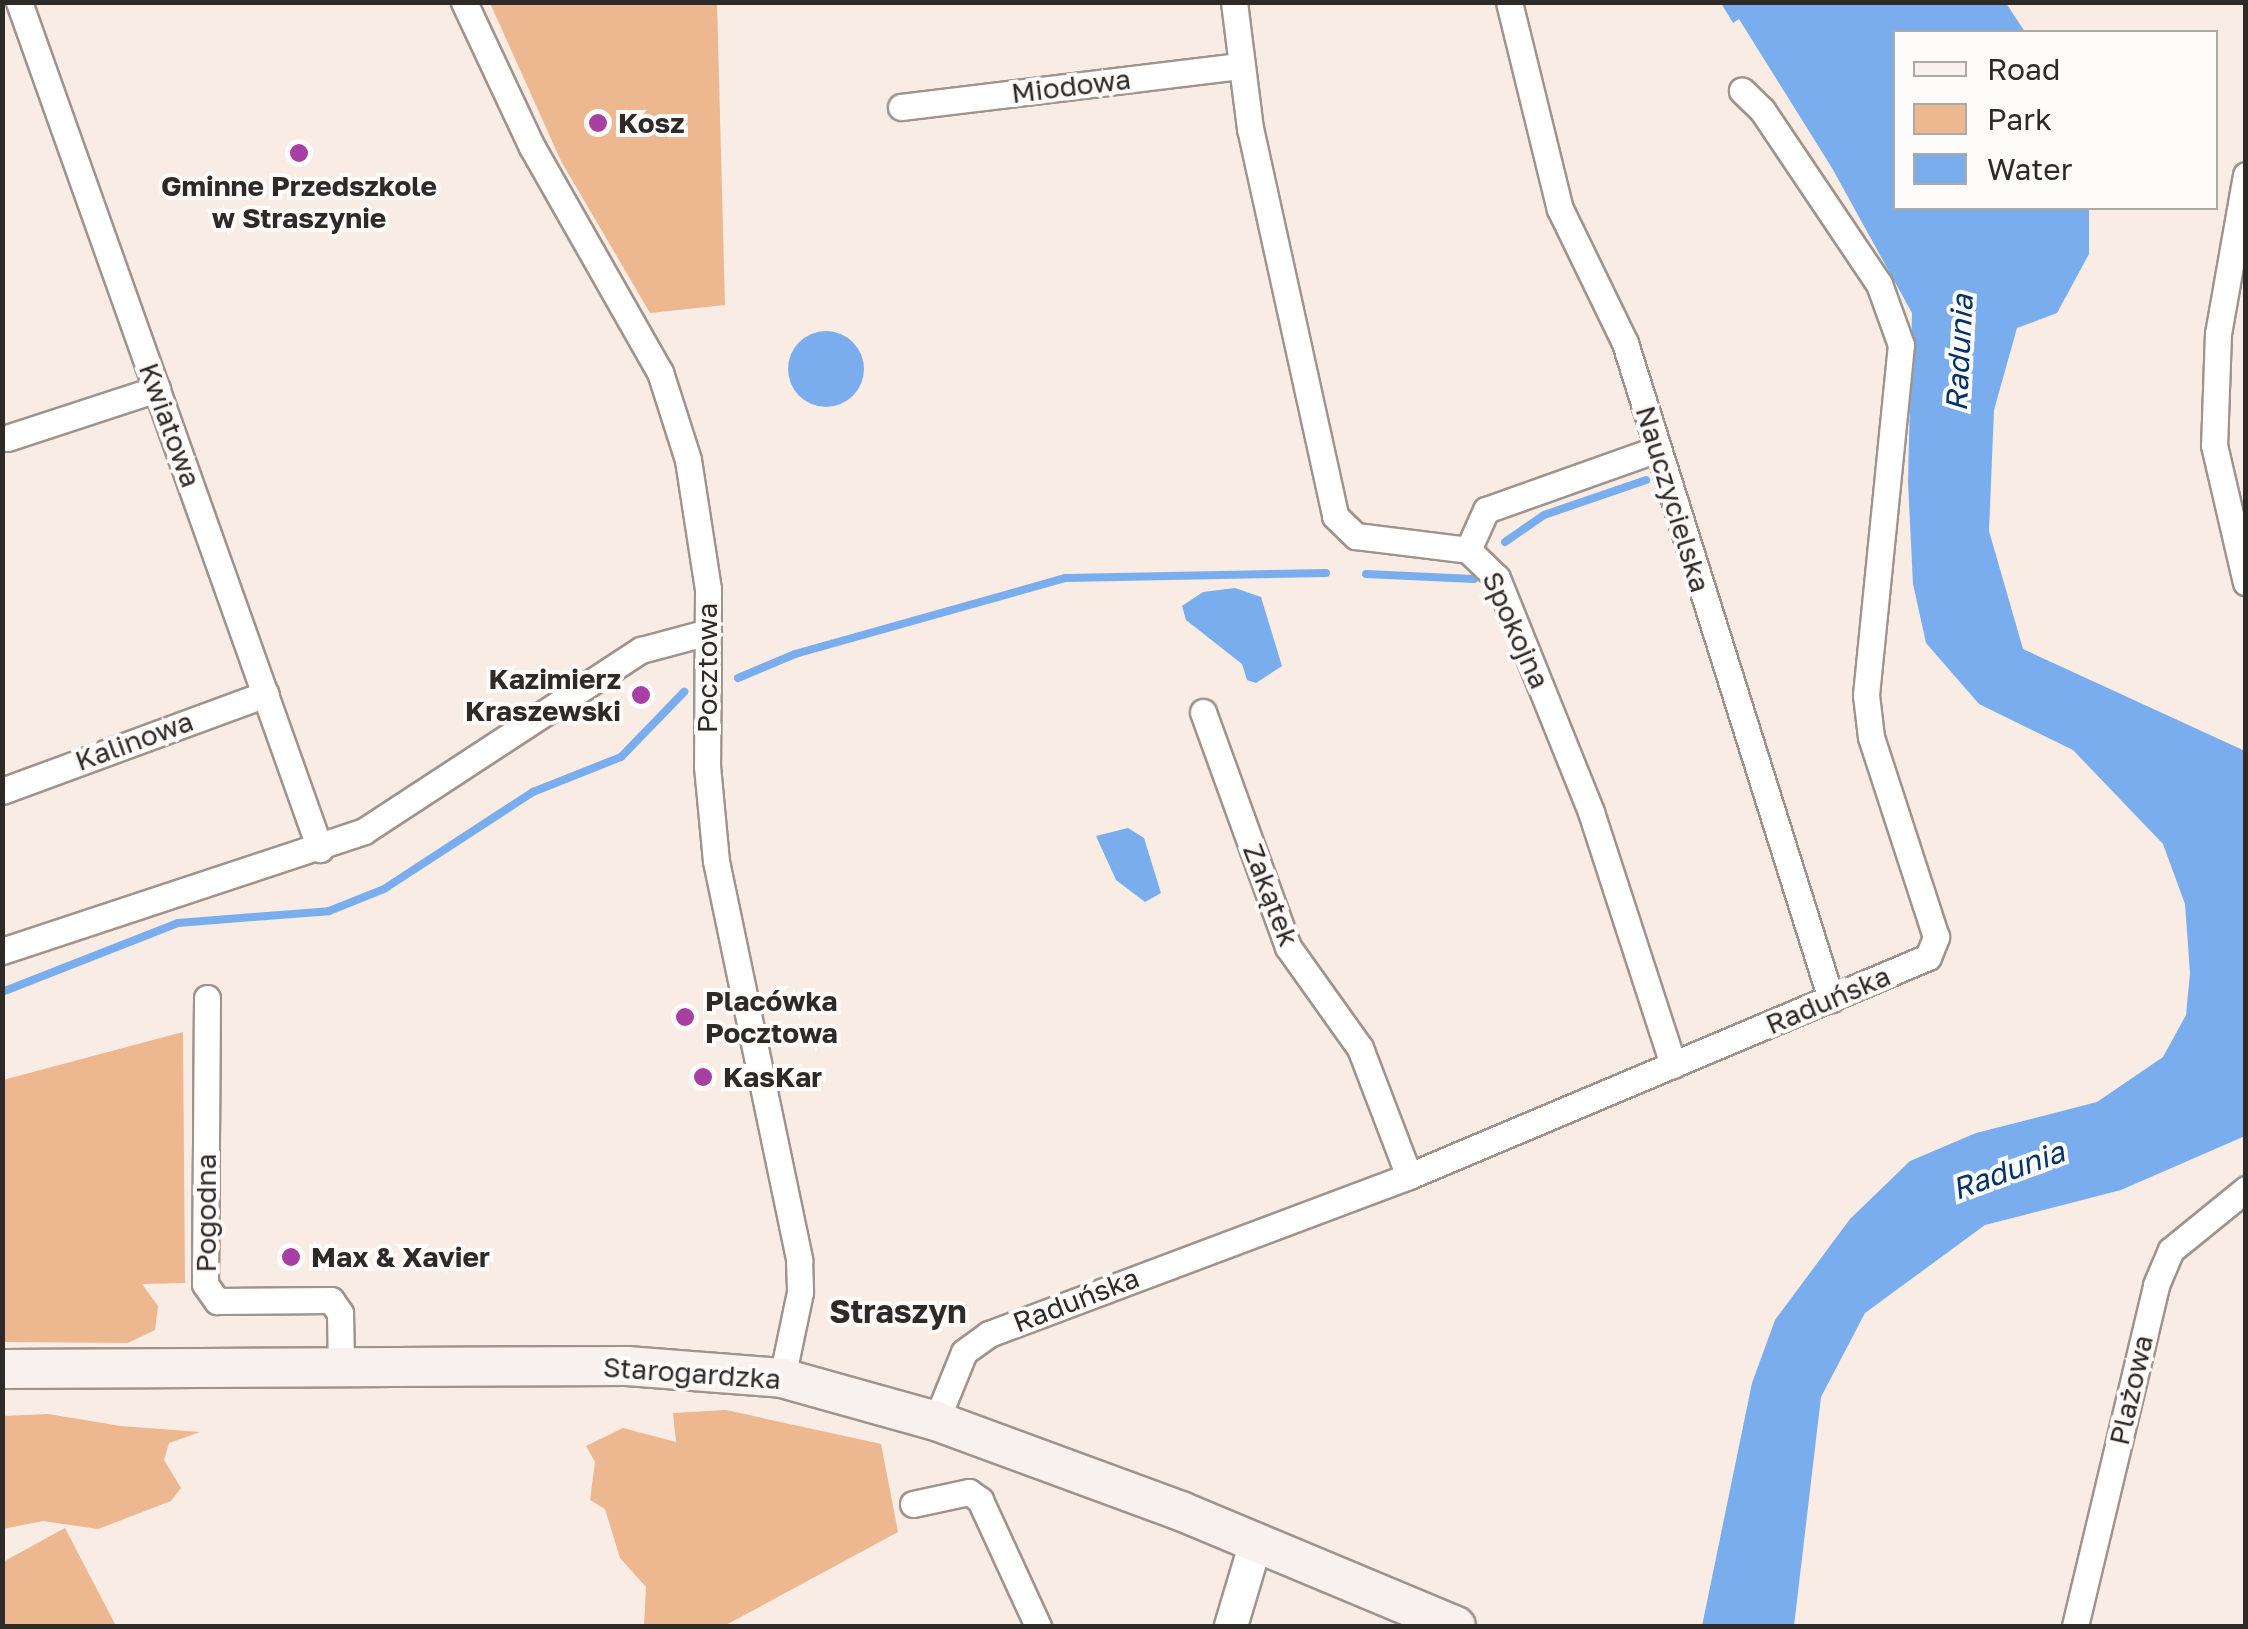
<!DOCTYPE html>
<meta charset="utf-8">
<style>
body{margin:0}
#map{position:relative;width:2248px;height:1629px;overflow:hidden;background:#f8ece4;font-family:"Golos Text",sans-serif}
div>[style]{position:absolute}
.green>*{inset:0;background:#edb790}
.water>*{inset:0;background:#7aadee}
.round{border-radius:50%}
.stream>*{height:8px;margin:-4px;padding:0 4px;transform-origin:4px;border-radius:4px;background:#7aadee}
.roads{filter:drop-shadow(2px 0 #9f948d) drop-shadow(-2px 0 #9f948d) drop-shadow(0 2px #9f948d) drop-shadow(0 -2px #9f948d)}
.minor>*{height:25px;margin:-12.5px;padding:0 12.5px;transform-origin:12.5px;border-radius:12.5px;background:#fff}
.tertiary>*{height:32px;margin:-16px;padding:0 16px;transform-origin:16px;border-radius:16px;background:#fff}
.secondary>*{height:38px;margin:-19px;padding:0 19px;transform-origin:19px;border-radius:19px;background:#f9f1ee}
.dots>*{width:28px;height:28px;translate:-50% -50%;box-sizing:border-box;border:5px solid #fefcfa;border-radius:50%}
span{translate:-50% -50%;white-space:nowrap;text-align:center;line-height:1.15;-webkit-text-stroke:8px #fefcfa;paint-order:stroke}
.street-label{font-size:28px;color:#2e2a27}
.poi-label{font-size:28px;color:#2e2a27;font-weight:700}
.left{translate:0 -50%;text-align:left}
.right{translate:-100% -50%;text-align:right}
.water-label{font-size:30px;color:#00336c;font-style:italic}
.quarter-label{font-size:32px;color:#2e2a27;font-weight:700}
.frame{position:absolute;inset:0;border:5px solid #2e2a27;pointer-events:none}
.legend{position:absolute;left:1893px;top:30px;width:325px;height:180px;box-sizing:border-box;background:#fefcfa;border:2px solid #aba8a6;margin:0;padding:12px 18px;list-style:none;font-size:30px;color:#2e2a27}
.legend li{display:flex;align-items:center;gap:20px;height:50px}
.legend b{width:50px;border:2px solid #aba8a6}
</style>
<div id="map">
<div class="green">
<i style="clip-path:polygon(490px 3px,717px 3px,725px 305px,650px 313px,561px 161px)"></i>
<i style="clip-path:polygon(183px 1032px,185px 1283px,142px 1284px,158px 1306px,155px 1330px,128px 1343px,3px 1342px,3px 1080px)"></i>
<i style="clip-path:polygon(726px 1410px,881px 1444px,898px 1532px,724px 1626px,644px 1626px,646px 1587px,620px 1558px,605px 1509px,590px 1500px,595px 1462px,586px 1446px,623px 1428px,676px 1442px,673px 1413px)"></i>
<i style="clip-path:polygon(48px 1414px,121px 1426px,200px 1432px,169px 1443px,164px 1460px,181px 1488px,171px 1501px,98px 1529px,43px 1521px,3px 1529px,3px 1416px)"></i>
<i style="clip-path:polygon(65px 1528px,116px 1626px,3px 1626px,3px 1562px)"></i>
</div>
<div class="water">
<i style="clip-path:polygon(1721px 3px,2006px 3px,2025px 32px,1896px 32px,1896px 208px,2089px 208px,2089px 254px,2057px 313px,2017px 328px,1994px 410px,1989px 531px,2023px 649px,2245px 751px,2245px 1136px,2121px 1190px,1985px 1225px,1865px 1313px,1821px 1397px,1794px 1626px,1702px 1626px,1752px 1383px,1775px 1320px,1850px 1219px,1910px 1161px,1976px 1133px,2097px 1102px,2163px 1057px,2186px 1015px,2190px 973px,2185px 904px,2163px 844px,2073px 750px,1979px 704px,1926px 643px,1913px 584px,1908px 482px,1912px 313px,1832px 168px,1739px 19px,1733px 23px)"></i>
<i class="round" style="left:788px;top:331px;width:76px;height:76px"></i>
<i style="clip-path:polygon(1235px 588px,1261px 597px,1282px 666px,1256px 683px,1247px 680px,1242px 664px,1186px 620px,1182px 606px,1203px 592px)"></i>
<i style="clip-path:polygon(1128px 828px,1144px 838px,1161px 893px,1145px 902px,1116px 880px,1096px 836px)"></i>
</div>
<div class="stream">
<i style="left:1505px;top:542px;width:47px;rotate:-34.7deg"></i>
<i style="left:1544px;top:515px;width:108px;rotate:-18.9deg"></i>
<i style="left:1366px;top:574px;width:108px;rotate:2.7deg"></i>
<i style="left:738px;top:678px;width:62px;rotate:-22.8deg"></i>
<i style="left:795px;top:654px;width:281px;rotate:-15.7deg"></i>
<i style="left:1066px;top:578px;width:260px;rotate:-1.1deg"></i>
<i style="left:2px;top:992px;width:189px;rotate:-21.4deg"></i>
<i style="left:178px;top:923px;width:151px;rotate:-4.5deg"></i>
<i style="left:329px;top:911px;width:59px;rotate:-21.8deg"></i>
<i style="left:384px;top:889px;width:178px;rotate:-33.1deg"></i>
<i style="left:533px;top:792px;width:95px;rotate:-21.7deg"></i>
<i style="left:621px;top:757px;width:91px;rotate:-45.9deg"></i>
</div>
<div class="roads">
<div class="minor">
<i style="left:19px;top:2px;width:899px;rotate:70.44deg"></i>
<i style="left:464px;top:2px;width:160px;rotate:64.9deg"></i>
<i style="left:532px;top:147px;width:259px;rotate:60.4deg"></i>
<i style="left:660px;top:372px;width:92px;rotate:72.3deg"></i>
<i style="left:688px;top:460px;width:131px;rotate:81.2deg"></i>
<i style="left:708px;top:589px;width:177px;rotate:90.3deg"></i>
<i style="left:707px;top:766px;width:95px;rotate:84.6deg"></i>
<i style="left:716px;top:861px;width:408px;rotate:78.2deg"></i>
<i style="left:799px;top:1260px;width:32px;rotate:88deg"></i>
<i style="left:800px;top:1292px;width:88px;rotate:101.8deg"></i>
<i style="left:1234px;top:2px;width:127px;rotate:82.8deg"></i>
<i style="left:1250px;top:128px;width:397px;rotate:77.6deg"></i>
<i style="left:1335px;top:516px;width:29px;rotate:44deg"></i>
<i style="left:1356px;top:536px;width:113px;rotate:7.1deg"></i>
<i style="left:1468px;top:550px;width:40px;rotate:44deg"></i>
<i style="left:1497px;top:578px;width:252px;rotate:68.1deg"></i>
<i style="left:1591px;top:812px;width:266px;rotate:72deg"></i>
<i style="left:1509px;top:2px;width:213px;rotate:76.2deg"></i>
<i style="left:1560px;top:209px;width:149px;rotate:64.1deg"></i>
<i style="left:1625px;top:343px;width:688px;rotate:72.57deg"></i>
<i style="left:901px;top:107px;width:341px;rotate:-6.9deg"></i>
<i style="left:2246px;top:175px;width:160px;rotate:100deg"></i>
<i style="left:2218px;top:333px;width:112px;rotate:92deg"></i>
<i style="left:2214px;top:445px;width:141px;rotate:76.9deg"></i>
<i style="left:7px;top:438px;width:158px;rotate:-18.1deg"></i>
<i style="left:1468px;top:550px;width:44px;rotate:-65.8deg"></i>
<i style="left:1486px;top:510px;width:182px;rotate:-19.6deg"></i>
<i style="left:1203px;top:712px;width:250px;rotate:70.1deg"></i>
<i style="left:1288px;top:947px;width:124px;rotate:54.5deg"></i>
<i style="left:1360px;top:1048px;width:137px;rotate:69.1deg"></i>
<i style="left:2px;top:791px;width:281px;rotate:-20.2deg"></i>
<i style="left:2px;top:951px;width:381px;rotate:-18.3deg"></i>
<i style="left:364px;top:831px;width:331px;rotate:-33.2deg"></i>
<i style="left:641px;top:650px;width:69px;rotate:-15deg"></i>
<i style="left:207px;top:998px;width:286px;rotate:90.4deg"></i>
<i style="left:205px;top:1284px;width:21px;rotate:55deg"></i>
<i style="left:217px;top:1301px;width:114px;rotate:-0.5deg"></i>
<i style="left:331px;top:1300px;width:16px;rotate:55deg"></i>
<i style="left:340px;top:1313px;width:53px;rotate:88.9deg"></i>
<i style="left:936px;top:1421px;width:74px;rotate:-67.9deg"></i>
<i style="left:964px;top:1352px;width:31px;rotate:-36deg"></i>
<i style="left:989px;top:1334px;width:449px;rotate:-20.6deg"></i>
<i style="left:1409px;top:1176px;width:563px;rotate:-22.88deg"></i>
<i style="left:1928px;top:957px;width:22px;rotate:-68deg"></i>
<i style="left:1936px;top:937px;width:210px;rotate:-108deg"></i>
<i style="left:1871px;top:737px;width:42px;rotate:-96.8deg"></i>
<i style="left:1866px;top:695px;width:352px;rotate:-84.3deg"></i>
<i style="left:1901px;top:345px;width:65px;rotate:-109.8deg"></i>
<i style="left:1879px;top:284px;width:210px;rotate:-123.9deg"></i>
<i style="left:1762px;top:110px;width:28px;rotate:-136deg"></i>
<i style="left:913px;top:1504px;width:57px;rotate:-12.1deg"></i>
<i style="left:969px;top:1492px;width:14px;rotate:36deg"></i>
<i style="left:980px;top:1500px;width:139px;rotate:65.3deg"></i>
<i style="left:2075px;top:1626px;width:350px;rotate:-76.6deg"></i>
<i style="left:2156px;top:1285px;width:38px;rotate:-67deg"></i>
<i style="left:2171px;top:1250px;width:97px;rotate:-39.1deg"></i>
</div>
<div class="tertiary">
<i style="left:1231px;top:1626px;width:88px;rotate:-73.4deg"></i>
</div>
<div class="secondary">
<i style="left:2px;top:1369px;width:625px;rotate:-0.28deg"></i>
<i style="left:627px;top:1366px;width:155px;rotate:4.4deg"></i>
<i style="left:782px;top:1378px;width:160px;rotate:15.6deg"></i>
<i style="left:936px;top:1421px;width:261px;rotate:20.2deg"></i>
<i style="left:1181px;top:1511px;width:298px;rotate:22.7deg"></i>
</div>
</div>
<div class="dots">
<i style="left:598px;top:123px;background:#a840a3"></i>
<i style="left:299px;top:153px;background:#a840a3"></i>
<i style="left:641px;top:695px;background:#a840a3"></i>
<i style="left:685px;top:1017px;background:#a840a3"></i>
<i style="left:703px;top:1077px;background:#a840a3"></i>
<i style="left:291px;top:1257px;background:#a840a3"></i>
</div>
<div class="street-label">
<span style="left:1071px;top:86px;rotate:-7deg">Miodowa</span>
<span style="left:170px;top:425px;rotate:70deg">Kwiatowa</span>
<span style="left:1673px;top:499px;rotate:73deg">Nauczycielska</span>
<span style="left:1516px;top:630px;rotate:66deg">Spokojna</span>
<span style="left:707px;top:668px;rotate:-90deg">Pocztowa</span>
<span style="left:134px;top:741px;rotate:-20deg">Kalinowa</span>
<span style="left:1271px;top:895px;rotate:69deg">Zakątek</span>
<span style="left:1828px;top:1000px;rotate:-23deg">Raduńska</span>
<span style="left:206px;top:1213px;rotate:-90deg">Pogodna</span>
<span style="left:1076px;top:1300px;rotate:-21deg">Raduńska</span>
<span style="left:692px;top:1373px;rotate:4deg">Starogardzka</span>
<span style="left:2131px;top:1390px;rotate:-77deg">Plażowa</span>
</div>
<div class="poi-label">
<span class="left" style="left:618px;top:123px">Kosz</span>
<span style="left:299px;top:202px">Gminne Przedszkole<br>w Straszynie</span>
<span class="right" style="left:621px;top:695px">Kazimierz<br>Kraszewski</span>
<span class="left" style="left:705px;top:1017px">Placówka<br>Pocztowa</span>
<span class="left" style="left:723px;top:1077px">KasKar</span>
<span class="left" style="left:311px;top:1257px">Max &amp; Xavier</span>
</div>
<div class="water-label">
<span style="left:1959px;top:353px;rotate:-87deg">Radunia</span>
<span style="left:2008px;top:1170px;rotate:-20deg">Radunia</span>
</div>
<div class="quarter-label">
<span style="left:898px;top:1311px">Straszyn</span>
</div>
<div class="frame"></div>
<ul class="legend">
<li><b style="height:12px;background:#f9f1ee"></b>Road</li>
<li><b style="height:28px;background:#edb790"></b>Park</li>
<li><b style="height:28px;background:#7aadee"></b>Water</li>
</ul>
</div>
